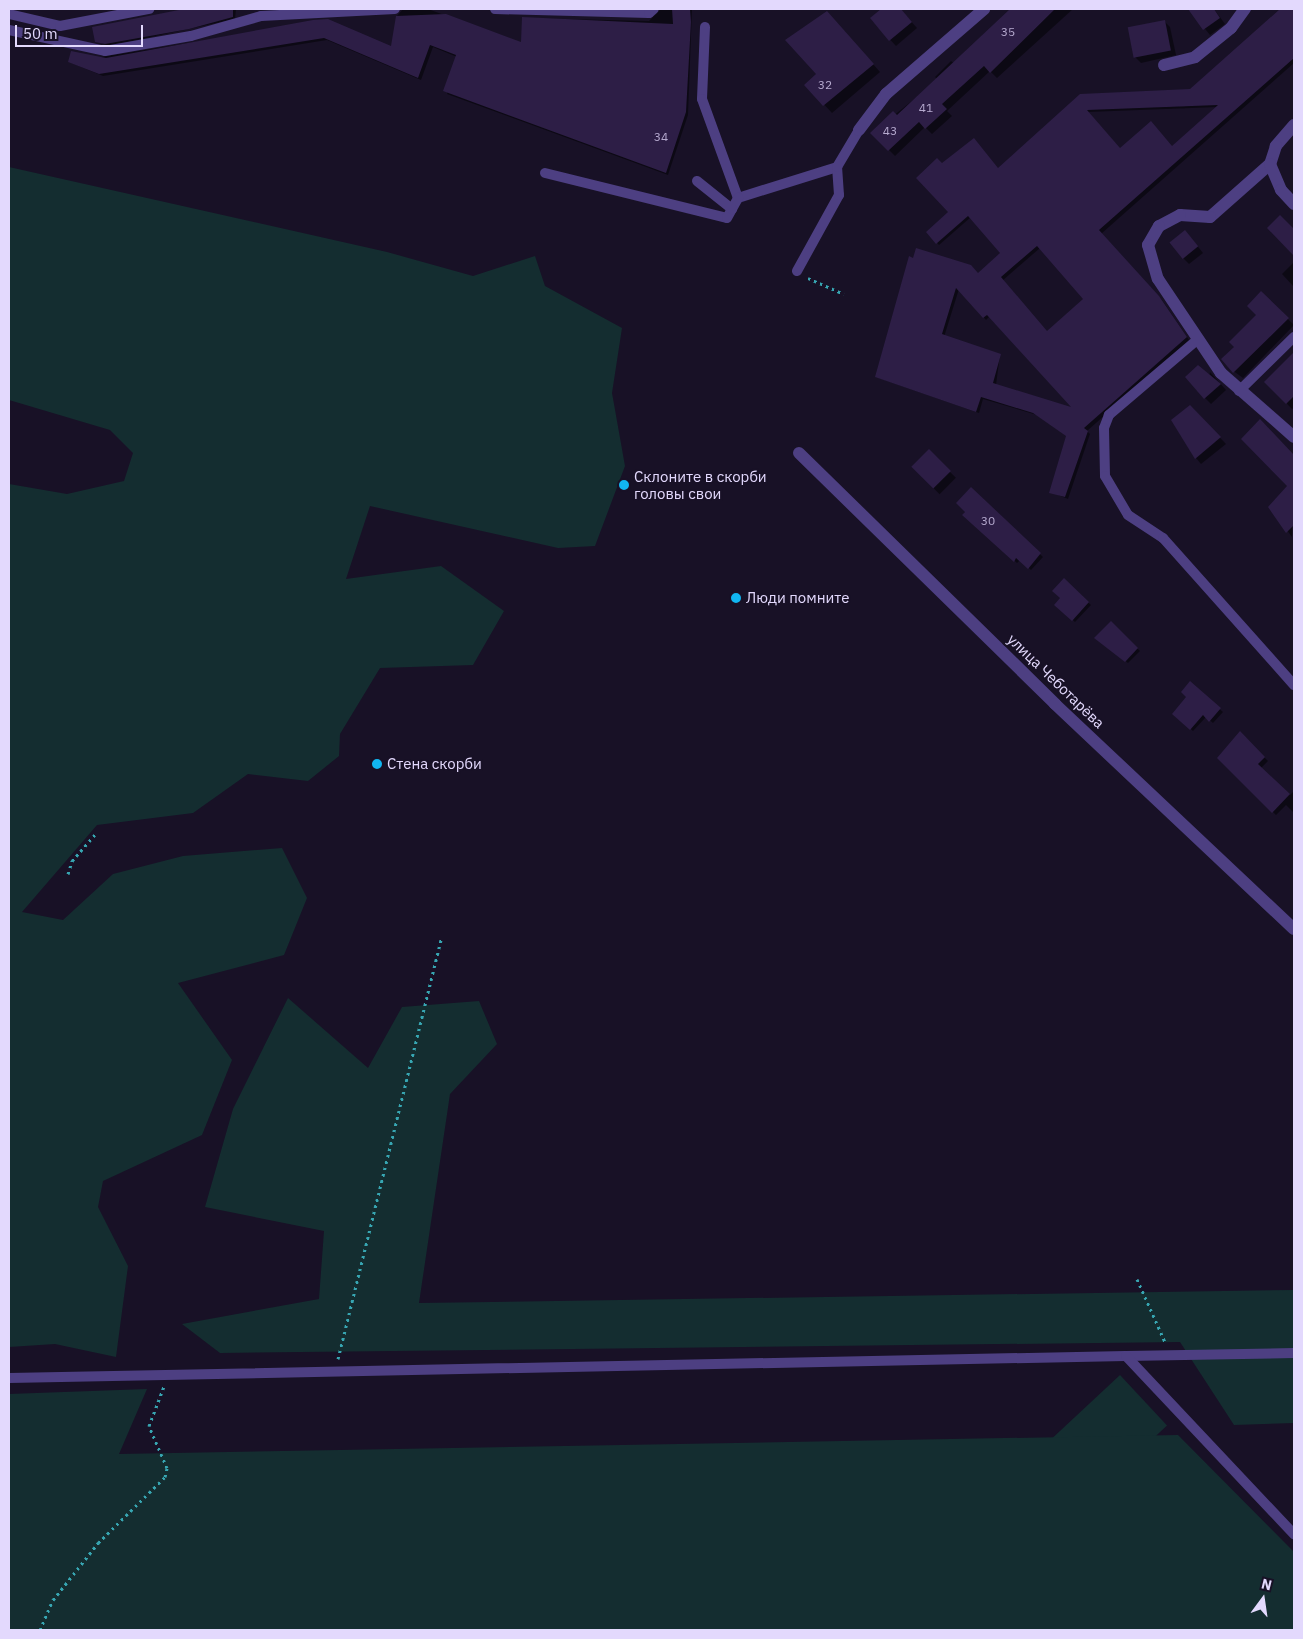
<!DOCTYPE html>
<meta charset="utf-8">
<style>
body{margin:0}
#map{position:relative;width:1303px;height:1639px;overflow:hidden;background:#181126;font-family:"IBM Plex Sans",sans-serif}
div>[style]{position:absolute}
.green>*{inset:0;background:#142d30;transform-origin:0 0}
.shadow>*{inset:0;background:#0007;transform-origin:0 0}
.building>*{inset:0;background:#2d1e46;transform-origin:0 0}
.path>*{height:3px;margin-top:-1.5px;transform-origin:0;background:repeating-linear-gradient(90deg,#37a6b2 0 2.5px,transparent 0 6.5px)}
.service>*{height:10px;margin:-5px;padding:0 5px;transform-origin:5px;border-radius:5px;background:#4d3f82}
.minor>*{height:12px;margin:-6px;padding:0 6px;transform-origin:6px;border-radius:6px;background:#4d3f82}
.dots>*{width:14px;height:14px;translate:-50% -50%;box-sizing:border-box;border:2px solid #181126;border-radius:50%}
span{translate:-50% -50%;white-space:nowrap;text-align:center;line-height:1.15;-webkit-text-stroke:4px #181126;paint-order:stroke}
.number-label{font-size:12px;color:#b6aacf}
.number-label span{-webkit-text-stroke-width:0}
.poi-label{font-size:15px;color:#e3d9fd}
.left{translate:0 -50%;text-align:left}
.street-label{font-size:15px;color:#e3d9fd}
.frame{position:absolute;inset:0;border:10px solid #e3d9fd;pointer-events:none}
.north{position:absolute;left:1238px;top:1574px;width:50px;height:50px;-webkit-text-stroke:4px #181126;paint-order:stroke;rotate:14deg;font-size:14px;font-weight:700;line-height:20px;text-align:center;color:#e3d9fd}
.north::after{content:'';display:block;margin:auto;width:18px;height:22px;background:#e3d9fd;clip-path:polygon(50% 0,100% 100%,50% 72%,0 100%)}
.scale{position:absolute;left:15px;top:25px;width:128px;height:22px;box-sizing:border-box;border:2px solid #e3d9fd;border-top:0;padding-left:6px;font-size:15px;line-height:18px;white-space:nowrap;color:#e3d9fd;-webkit-text-stroke:4px #181126;paint-order:stroke}
</style>
<div id="map">
<div class="green">
<i style="clip-path:polygon(9px 167px,387px 252px,473px 276px,535px 256px,545px 286px,622px 328px,612px 393px,625px 466px,595px 546px,558px 548px,370px 506px,346px 579px,441px 566px,504px 611px,473px 665px,380px 668px,340px 734px,339px 756px,308px 781px,248px 774px,193px 813px,97px 825px,22px 912px,63px 920px,113px 874px,183px 856px,282px 848px,307px 898px,284px 955px,178px 983px,232px 1060px,202px 1135px,103px 1181px,98px 1207px,128px 1266px,116px 1357px,55px 1344px,9px 1347px,9px 484px,67px 494px,124px 481px,133px 453px,110px 430px,9px 400px)"></i>
<i style="clip-path:polygon(288px 998px,368px 1068px,402px 1007px,479px 1001px,497px 1044px,450px 1094px,419px 1303px,1294px 1290px,1294px 1423px,1234px 1425px,1180px 1342px,220px 1353px,182px 1324px,319px 1299px,324px 1231px,205px 1207px,233px 1109px)"></i>
<i style="left:1120px;top:1375px;width:69px;height:955px;rotate:47deg"></i>
<i style="clip-path:polygon(147px 1389px,119px 1454px,1178px 1435px,1294px 1552px,1294px 1630px,9px 1630px,9px 1394px)"></i>
</div>
<div class="shadow">
<i style="clip-path:polygon(197px 9px,236px 9px,235px 19px,109px 46px,96px 41px,94px 28px)"></i>
<i style="clip-path:polygon(403px 9px,428px 9px,522px 44px,523px 18px,649px 21px,661px 9px,692px 9px,688px 115px,668px 175px,447px 94px,457px 57px,433px 47px,421px 80px,327px 40px,103px 76px,69px 62px,328px 21px,392px 48px,397px 16px)"></i>
<i style="clip-path:polygon(883px 9px,900px 9px,917px 28px,896px 46px,871px 19px)"></i>
<i style="clip-path:polygon(1012px 9px,1073px 9px,997px 78px,990px 71px,947px 111px,952px 116px,932px 134px,925px 127px,895px 156px,872px 133px,938px 80px,935px 77px,951px 61px,955px 64px)"></i>
<i style="clip-path:polygon(1189px 9px,1214px 9px,1225px 24px,1210px 35px)"></i>
<i style="clip-path:polygon(evenodd,1285px 9px,1294px 9px,1294px 63px,1101px 234px,1162px 300px,1189px 340px,1087px 431px,1090px 434px,1068px 499px,1051px 492px,1067px 436px,1037px 415px,983px 399px,979px 413px,876px 377px,970px 266px,978px 274px,1002px 253px,971px 217px,939px 245px,927px 232px,950px 212px,942px 164px,998px 169px,1081px 95px,1190px 90px,1285px 9px,1218px 107px,1172px 147px,1120px 149px,1088px 112px,1218px 107px,1285px 9px,1040px 248px,1085px 299px,1047px 332px,1002px 281px,1040px 248px,1285px 9px,959px 289px,986px 320px,990px 316px,1075px 410px,996px 385px,1000px 355px,944px 337px,959px 289px)"></i>
<i style="clip-path:polygon(834px 20px,880px 72px,832px 113px,806px 85px,818px 74px)"></i>
<i style="clip-path:polygon(1164px 21px,1170px 27px,1176px 55px,1141px 63px,1135px 57px)"></i>
<i style="clip-path:polygon(1191px 238px,1203px 253px,1189px 264px,1183px 258px)"></i>
<i style="clip-path:polygon(1294px 262px,1294px 287px,1282px 274px)"></i>
<i style="clip-path:polygon(1261px 293px,1294px 325px,1243px 378px,1228px 367px,1257px 315px)"></i>
<i style="clip-path:polygon(1294px 354px,1294px 408px,1292px 409px,1266px 382px)"></i>
<i style="clip-path:polygon(1210px 372px,1226px 390px,1211px 404px,1205px 398px)"></i>
<i style="clip-path:polygon(1190px 406px,1226px 444px,1201px 464px,1196px 458px)"></i>
<i style="clip-path:polygon(1260px 421px,1294px 456px,1292px 537px,1270px 507px,1289px 486px)"></i>
<i style="left:929px;top:451px;width:38px;height:23px;rotate:45deg"></i>
<i style="clip-path:polygon(971px 489px,1043px 557px,1031px 570px,1020px 560px,1017px 563px,964px 515px)"></i>
<i style="clip-path:polygon(1064px 580px,1091px 605px,1075px 622px,1056px 605px,1061px 598px)"></i>
<i style="clip-path:polygon(1111px 623px,1140px 651px,1128px 663px,1096px 638px)"></i>
<i style="clip-path:polygon(1190px 683px,1223px 712px,1213px 723px,1206px 717px,1193px 731px,1173px 714px,1188px 697px)"></i>
<i style="clip-path:polygon(1240px 733px,1268px 761px,1261px 768px,1290px 795px,1294px 791px,1294px 813px,1286px 805px,1276px 815px,1218px 758px)"></i>
</div>
<div class="building">
<i style="clip-path:polygon(184px 9px,233px 9px,233px 17px,189px 29px,105px 44px,95px 42px,92px 27px)"></i>
<i style="clip-path:polygon(672px 9px,690px 9px,691px 22px,686px 112px,666px 173px,443px 91px,456px 55px,430px 45px,418px 78px,324px 38px,99px 74px,68px 62px,71px 51px,106px 58px,313px 20px,328px 19px,391px 46px,396px 16px,446px 14px,521px 42px,522px 17px,673px 24px)"></i>
<i style="clip-path:polygon(881px 9px,901px 9px,912px 22px,889px 41px,870px 18px)"></i>
<i style="clip-path:polygon(1010px 9px,1055px 9px,990px 73px,984px 66px,942px 104px,947px 109px,925px 129px,919px 122px,888px 151px,870px 133px,893px 111px,897px 115px)"></i>
<i style="clip-path:polygon(1188px 9px,1214px 9px,1220px 18px,1203px 30px)"></i>
<i style="clip-path:polygon(evenodd,1280px 9px,1294px 9px,1294px 58px,1099px 230px,1159px 296px,1187px 337px,1084px 428px,1088px 431px,1065px 497px,1049px 493px,1066px 436px,1033px 413px,981px 397px,976px 412px,875px 377px,909px 256px,913px 258px,916px 248px,971px 265px,978px 273px,1000px 253px,968px 216px,936px 244px,926px 232px,948px 212px,916px 178px,937px 158px,942px 163px,974px 138px,998px 168px,1080px 94px,1190px 89px,1280px 9px,1218px 105px,1172px 146px,1151px 121px,1120px 148px,1087px 110px,1218px 105px,1280px 9px,1037px 246px,1083px 299px,1047px 331px,1001px 277px,1037px 246px,1280px 9px,956px 288px,983px 318px,987px 315px,1071px 407px,993px 383px,1001px 354px,942px 334px,956px 288px)"></i>
<i style="clip-path:polygon(827px 11px,874px 64px,823px 106px,804px 85px,816px 74px,785px 40px)"></i>
<i style="left:1165px;top:20px;width:31px;height:38px;rotate:79deg"></i>
<i style="clip-path:polygon(1280px 215px,1294px 229px,1294px 256px,1267px 228px)"></i>
<i style="left:1185px;top:230px;width:21px;height:20px;rotate:51deg"></i>
<i style="clip-path:polygon(1261px 291px,1289px 318px,1233px 373px,1221px 359px,1234px 347px,1229px 342px,1256px 315px,1247px 306px)"></i>
<i style="clip-path:polygon(1294px 352px,1294px 396px,1286px 404px,1264px 382px)"></i>
<i style="clip-path:polygon(1198px 365px,1221px 384px,1204px 399px,1185px 377px)"></i>
<i style="clip-path:polygon(1190px 405px,1221px 437px,1195px 459px,1171px 420px)"></i>
<i style="clip-path:polygon(1260px 419px,1294px 455px,1294px 525px,1286px 533px,1268px 507px,1287px 486px,1241px 439px)"></i>
<i style="left:929px;top:449px;width:31px;height:25px;rotate:45deg"></i>
<i style="clip-path:polygon(971px 487px,1041px 553px,1028px 569px,1016px 558px,1014px 562px,962px 515px,965px 512px,956px 503px)"></i>
<i style="clip-path:polygon(1064px 578px,1089px 602px,1072px 621px,1054px 605px,1060px 598px,1052px 591px)"></i>
<i style="clip-path:polygon(1111px 621px,1138px 648px,1125px 662px,1094px 638px)"></i>
<i style="clip-path:polygon(1190px 681px,1221px 708px,1209px 722px,1203px 715px,1190px 730px,1172px 714px,1186px 697px,1181px 692px)"></i>
<i style="clip-path:polygon(1240px 731px,1265px 757px,1258px 764px,1290px 794px,1272px 813px,1217px 758px)"></i>
</div>
<div class="path">
<i style="left:808px;top:278px;width:39px;rotate:24deg"></i>
<i style="left:68px;top:874px;width:14px;rotate:-73deg"></i>
<i style="left:72px;top:861px;width:37px;rotate:-49deg"></i>
<i style="left:1137px;top:1279px;width:69px;rotate:66deg"></i>
<i style="left:338px;top:1359px;width:435px;rotate:-76.2deg"></i>
<i style="left:40px;top:1630px;width:33px;rotate:-67deg"></i>
<i style="left:53px;top:1600px;width:73px;rotate:-51.7deg"></i>
<i style="left:98px;top:1543px;width:94px;rotate:-44.6deg"></i>
<i style="left:165px;top:1477px;width:9px;rotate:-77deg"></i>
<i style="left:167px;top:1468px;width:46px;rotate:-113.2deg"></i>
<i style="left:149px;top:1426px;width:43px;rotate:-69.4deg"></i>
</div>
<div class="service">
<i style="left:495px;top:9px;width:154px;rotate:1.5deg"></i>
<i style="left:649px;top:13px;width:6px;rotate:-39deg"></i>
<i style="left:9px;top:14px;width:52px;rotate:13.2deg"></i>
<i style="left:60px;top:26px;width:91px;rotate:-10.8deg"></i>
<i style="left:705px;top:27px;width:72px;rotate:92.4deg"></i>
<i style="left:702px;top:99px;width:105px;rotate:70deg"></i>
<i style="left:738px;top:198px;width:104px;rotate:-17.4deg"></i>
<i style="left:9px;top:30px;width:98px;rotate:12.3deg"></i>
<i style="left:105px;top:51px;width:87px;rotate:-9.9deg"></i>
<i style="left:191px;top:36px;width:73px;rotate:-15.9deg"></i>
<i style="left:261px;top:16px;width:134px;rotate:-3deg"></i>
<i style="left:545px;top:173px;width:187px;rotate:13.9deg"></i>
<i style="left:727px;top:218px;width:23px;rotate:-61deg"></i>
<i style="left:697px;top:181px;width:45px;rotate:38.7deg"></i>
<i style="left:797px;top:271px;width:87px;rotate:-61.1deg"></i>
<i style="left:839px;top:195px;width:28px;rotate:-94deg"></i>
<i style="left:837px;top:167px;width:43px;rotate:-59.3deg"></i>
<i style="left:1197px;top:340px;width:116px;rotate:139.6deg"></i>
<i style="left:1109px;top:415px;width:14px;rotate:111deg"></i>
<i style="left:1104px;top:428px;width:48px;rotate:88.8deg"></i>
<i style="left:1105px;top:476px;width:45px;rotate:59.5deg"></i>
<i style="left:1128px;top:515px;width:42px;rotate:33.3deg"></i>
<i style="left:1163px;top:538px;width:197px;rotate:48.3deg"></i>
<i style="left:1239px;top:391px;width:77px;rotate:-44.5deg"></i>
<i style="left:1126px;top:1356px;width:168px;rotate:-1deg"></i>
<i style="left:9px;top:1378px;width:1117px;rotate:-1.13deg"></i>
<i style="left:1126px;top:1356px;width:245px;rotate:46.7deg"></i>
</div>
<div class="minor">
<i style="left:1164px;top:65px;width:32px;rotate:-14deg"></i>
<i style="left:1195px;top:57px;width:46px;rotate:-38.9deg"></i>
<i style="left:1231px;top:28px;width:24px;rotate:-54deg"></i>
<i style="left:1294px;top:125px;width:28px;rotate:131deg"></i>
<i style="left:1276px;top:146px;width:19px;rotate:108deg"></i>
<i style="left:1270px;top:164px;width:80px;rotate:138.5deg"></i>
<i style="left:1210px;top:217px;width:30px;rotate:-176deg"></i>
<i style="left:1180px;top:215px;width:24px;rotate:152deg"></i>
<i style="left:1159px;top:226px;width:22px;rotate:120deg"></i>
<i style="left:1148px;top:245px;width:35px;rotate:74deg"></i>
<i style="left:1158px;top:279px;width:113px;rotate:56.2deg"></i>
<i style="left:1221px;top:373px;width:97px;rotate:41.2deg"></i>
<i style="left:859px;top:130px;width:45px;rotate:-53.1deg"></i>
<i style="left:886px;top:94px;width:130px;rotate:-40.9deg"></i>
<i style="left:1270px;top:164px;width:28px;rotate:67deg"></i>
<i style="left:1281px;top:190px;width:19px;rotate:47deg"></i>
<i style="left:799px;top:453px;width:359px;rotate:44.4deg"></i>
<i style="left:1055px;top:704px;width:328px;rotate:43.3deg"></i>
</div>
<div class="dots">
<i style="left:624px;top:485px;background:#11b6f1"></i>
<i style="left:736px;top:598px;background:#11b6f1"></i>
<i style="left:377px;top:764px;background:#11b6f1"></i>
</div>
<div class="number-label">
<span style="left:1008px;top:32px">35</span>
<span style="left:825px;top:85px">32</span>
<span style="left:926px;top:108px">41</span>
<span style="left:890px;top:131px">43</span>
<span style="left:661px;top:137px">34</span>
<span style="left:988px;top:521px">30</span>
</div>
<div class="poi-label">
<span class="left" style="left:634px;top:485px">Склоните в скорби<br>головы свои</span>
<span class="left" style="left:746px;top:598px">Люди помните</span>
<span class="left" style="left:387px;top:764px">Стена скорби</span>
</div>
<div class="street-label">
<span style="left:1056px;top:681px;rotate:44deg">улица Чеботарёва</span>
</div>
<div class="frame"></div>
<div class="north">N</div>
<div class="scale">50 m</div>
</div>
